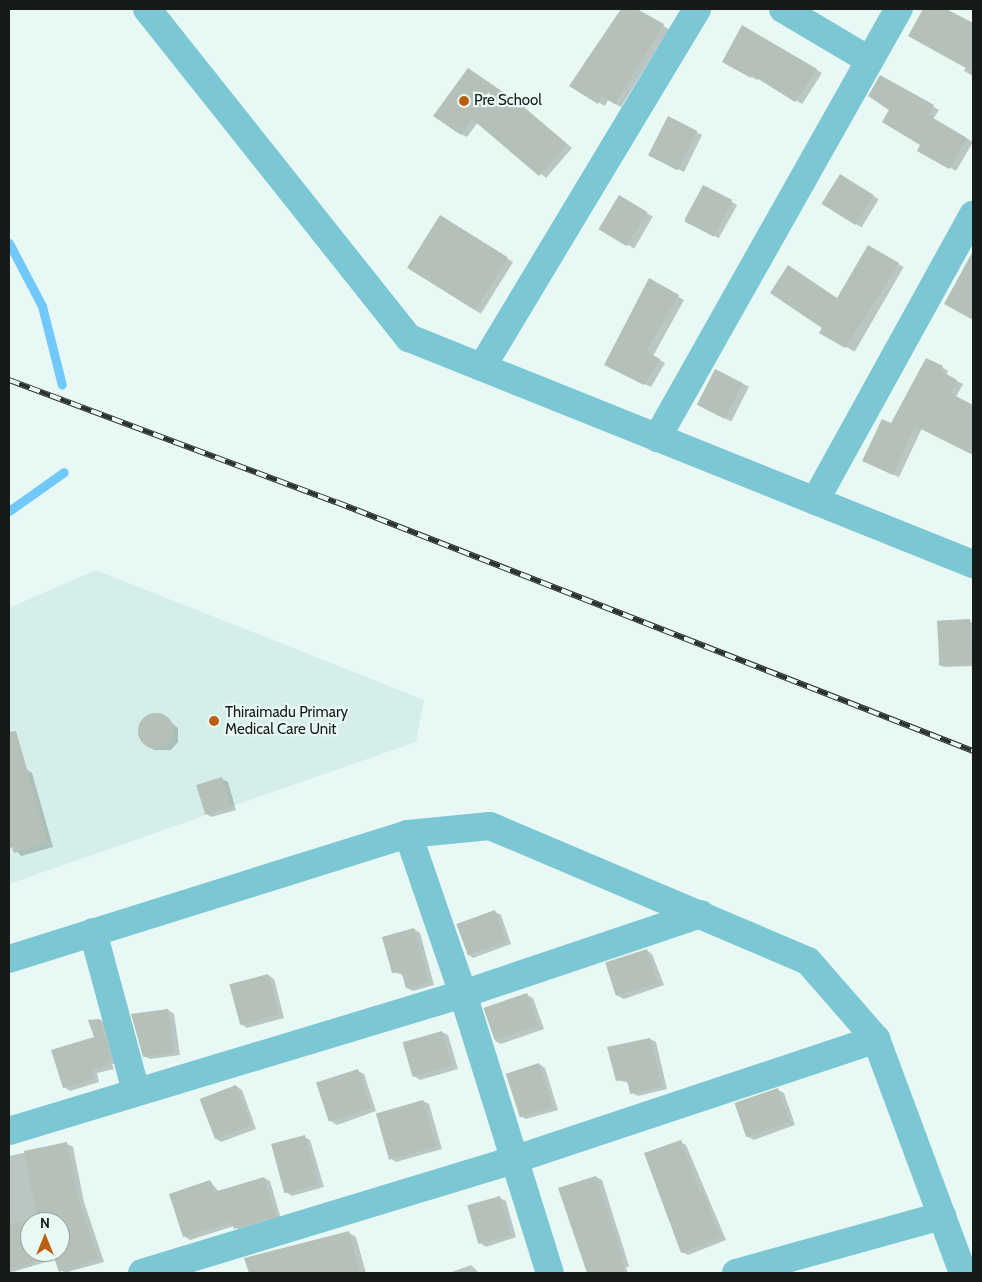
<!DOCTYPE html>
<style>
body{margin:0}
#map{position:relative;width:982px;height:1282px;overflow:hidden;background:#e8f8f5;font-family:Cabin,sans-serif}
div>[style]{position:absolute}
.built>*{inset:0;background:#d5eee9}
.shadow>*{inset:0;background:#0003;transform-origin:0 0}
.stream>*{height:9px;margin:-4.5px;padding:0 4.5px;transform-origin:4.5px;border-radius:4.5px;background:#71c9fb}
.building>*{inset:0;background:#b4c0b8;transform-origin:0 0}
.round{border-radius:50%}
.minor>*{height:28px;margin:-14px;padding:0 14px;transform-origin:14px;border-radius:14px;background:#7bc7d3}
.rail>*{height:5.5px;margin-top:-2.75px;transform-origin:0;background:repeating-linear-gradient(90deg,#e8f8f5 0 11px,#2b3230 0 22px);box-sizing:border-box;border-block:1px solid #2b3230}
.dots>*{width:14px;height:14px;translate:-50% -50%;box-sizing:border-box;border:2px solid #e8f8f5;border-radius:50%}
span{translate:-50% -50%;white-space:nowrap;text-align:center;line-height:1.15;-webkit-text-stroke:4.5px #e8f8f5;paint-order:stroke}
.poi-label{font-size:15px;color:#151b19}
.left{translate:0 -50%;text-align:left}
.frame{position:absolute;inset:0;border:10px solid #151b19;pointer-events:none}
.north{position:absolute;left:20px;top:1212px;width:50px;height:50px;box-sizing:border-box;background:#e8f8f5;border:1px solid #94a09d;border-radius:50%;rotate:0deg;font-size:14px;font-weight:700;line-height:20px;text-align:center;color:#151b19}
.north::after{content:'';display:block;margin:auto;width:18px;height:22px;background:#bc5e13;clip-path:polygon(50% 0,100% 100%,50% 72%,0 100%)}
</style>
<div id="map">
<div class="built">
<i style="clip-path:polygon(96px 570px,424px 700px,416px 742px,9px 884px,9px 608px)"></i>
</div>
<div class="shadow">
<i style="clip-path:polygon(622px 9px,635px 9px,669px 29px,621px 107px,608px 100px,605px 106px,571px 86px,589px 56px,593px 58px)"></i>
<i style="clip-path:polygon(924px 9px,945px 9px,973px 23px,973px 76px,964px 71px,966px 67px,910px 36px)"></i>
<i style="clip-path:polygon(742px 27px,822px 73px,802px 104px,759px 78px,757px 80px,723px 61px)"></i>
<i style="clip-path:polygon(474px 73px,525px 108px,572px 148px,546px 178px,478px 122px,467px 137px,461px 134px)"></i>
<i style="clip-path:polygon(881px 77px,939px 110px,933px 119px,973px 142px,956px 171px,919px 150px,922px 144px,891px 110px)"></i>
<i style="clip-path:polygon(696px 132px,702px 135px,684px 172px,655px 158px)"></i>
<i style="left:840px;top:176px;width:45px;height:33px;rotate:31deg"></i>
<i style="left:703px;top:186px;width:39px;height:38px;rotate:29deg"></i>
<i style="left:619px;top:197px;width:39px;height:37px;rotate:30deg"></i>
<i style="left:441px;top:217px;width:85px;height:61px;rotate:32deg"></i>
<i style="left:869px;top:247px;width:40px;height:98px;rotate:30deg"></i>
<i style="clip-path:polygon(650px 280px,684px 300px,653px 356px,665px 363px,651px 387px,611px 368px)"></i>
<i style="clip-path:polygon(942px 367px,948px 371px,946px 375px,963px 384px,956px 397px,973px 406px,973px 454px,922px 428px,899px 477px,870px 464px)"></i>
<i style="left:716px;top:370px;width:37px;height:39px;rotate:27deg"></i>
<i style="clip-path:polygon(970px 621px,973px 623px,973px 666px,944px 667px,938px 664px)"></i>
<i style="clip-path:polygon(150px 715px,163px 716px,178px 728px,178px 742px,171px 750px,154px 750px,140px 737px,142px 723px)"></i>
<i style="clip-path:polygon(26px 769px,32px 773px,53px 847px,21px 856px,13px 847px,9px 848px,9px 774px)"></i>
<i style="clip-path:polygon(222px 779px,228px 782px,236px 810px,211px 817px,205px 813px)"></i>
<i style="clip-path:polygon(495px 912px,501px 915px,511px 944px,473px 958px,467px 954px)"></i>
<i style="clip-path:polygon(414px 929px,420px 933px,434px 985px,413px 991px,407px 988px,403px 975px,393px 972px)"></i>
<i style="clip-path:polygon(646px 950px,652px 954px,664px 985px,624px 999px,618px 996px)"></i>
<i style="clip-path:polygon(268px 975px,274px 979px,284px 1018px,247px 1028px,241px 1024px)"></i>
<i style="clip-path:polygon(527px 995px,533px 998px,544px 1029px,501px 1044px,495px 1041px)"></i>
<i style="clip-path:polygon(168px 1010px,174px 1014px,180px 1055px,150px 1059px,144px 1056px)"></i>
<i style="clip-path:polygon(100px 1020px,106px 1023px,117px 1064px,112px 1064px,114px 1069px,97px 1073px,99px 1082px,70px 1091px,64px 1087px,96px 1038px)"></i>
<i style="clip-path:polygon(442px 1032px,448px 1035px,458px 1069px,420px 1080px,414px 1076px)"></i>
<i style="clip-path:polygon(650px 1039px,656px 1042px,667px 1089px,638px 1096px,632px 1093px,629px 1083px,617px 1080px)"></i>
<i style="clip-path:polygon(539px 1064px,545px 1068px,558px 1110px,526px 1119px,520px 1116px)"></i>
<i style="clip-path:polygon(358px 1071px,364px 1074px,376px 1111px,337px 1125px,331px 1121px)"></i>
<i style="clip-path:polygon(236px 1086px,242px 1090px,256px 1129px,221px 1142px,215px 1138px)"></i>
<i style="clip-path:polygon(778px 1090px,784px 1093px,795px 1125px,754px 1140px,748px 1137px,736px 1103px)"></i>
<i style="clip-path:polygon(423px 1101px,429px 1104px,442px 1149px,396px 1162px,390px 1158px)"></i>
<i style="clip-path:polygon(304px 1137px,310px 1140px,324px 1187px,292px 1196px,286px 1192px)"></i>
<i style="clip-path:polygon(680px 1142px,686px 1145px,726px 1240px,688px 1255px,682px 1252px)"></i>
<i style="clip-path:polygon(evenodd,67px 1144px,73px 1147px,84px 1202px,104px 1262px,64px 1273px,56px 1259px,9px 1273px,9px 1156px,67px 1144px,30px 1222px,60px 1222px,60px 1252px,30px 1252px,30px 1222px)"></i>
<i style="clip-path:polygon(596px 1177px,602px 1180px,629px 1266px,626px 1268px,628px 1273px,588px 1273px,559px 1189px)"></i>
<i style="clip-path:polygon(264px 1178px,270px 1181px,281px 1219px,241px 1231px,234px 1226px,190px 1240px,184px 1236px,210px 1181px,219px 1192px)"></i>
<i style="clip-path:polygon(500px 1198px,506px 1201px,516px 1237px,486px 1247px,480px 1243px)"></i>
<i style="clip-path:polygon(349px 1233px,356px 1237px,366px 1273px,250px 1273px,245px 1259px)"></i>
<i style="clip-path:polygon(471px 1265px,479px 1273px,449px 1273px)"></i>
</div>
<div class="stream">
<i style="left:9px;top:243px;width:71px;rotate:62.4deg"></i>
<i style="left:42px;top:306px;width:81px;rotate:75.8deg"></i>
<i style="left:9px;top:511px;width:67px;rotate:-35.3deg"></i>
</div>
<div class="building">
<i style="clip-path:polygon(621px 9px,637px 9px,664px 24px,615px 104px,602px 97px,598px 104px,569px 86px)"></i>
<i style="clip-path:polygon(923px 9px,946px 9px,973px 23px,973px 72px,908px 36px)"></i>
<i style="clip-path:polygon(742px 25px,817px 69px,795px 102px,752px 75px,751px 78px,722px 62px)"></i>
<i style="clip-path:polygon(468px 68px,519px 103px,567px 144px,539px 176px,472px 119px,461px 135px,433px 116px)"></i>
<i style="clip-path:polygon(880px 75px,934px 105px,928px 115px,967px 138px,949px 169px,917px 151px,920px 145px,882px 122px,889px 110px,868px 96px)"></i>
<i style="left:668px;top:116px;width:33px;height:44px;rotate:27deg"></i>
<i style="left:840px;top:174px;width:40px;height:35px;rotate:32deg"></i>
<i style="left:703px;top:185px;width:33px;height:41px;rotate:27deg"></i>
<i style="left:619px;top:195px;width:33px;height:40px;rotate:31deg"></i>
<i style="left:440px;top:215px;width:80px;height:62px;rotate:32deg"></i>
<i style="clip-path:polygon(868px 245px,899px 263px,845px 348px,819px 333px,822px 328px,770px 293px,788px 265px,837px 298px)"></i>
<i style="clip-path:polygon(973px 251px,973px 320px,944px 304px)"></i>
<i style="clip-path:polygon(649px 278px,679px 295px,651px 342px,647px 352px,660px 359px,644px 385px,604px 365px)"></i>
<i style="clip-path:polygon(926px 358px,943px 366px,941px 371px,957px 380px,950px 393px,973px 405px,973px 455px,915px 426px,893px 475px,862px 461px,882px 419px,891px 423px)"></i>
<i style="left:715px;top:369px;width:31px;height:40px;rotate:27deg"></i>
<i style="left:970px;top:619px;width:45px;height:33px;rotate:87deg"></i>
<i class="round" style="left:138px;top:713px;width:36px;height:36px"></i>
<i style="clip-path:polygon(16px 731px,48px 843px,14px 853px,9px 838px,9px 732px)"></i>
<i style="left:222px;top:777px;width:31px;height:27px;rotate:73deg"></i>
<i style="left:495px;top:910px;width:33px;height:41px;rotate:70deg"></i>
<i style="clip-path:polygon(414px 928px,429px 982px,406px 988px,401px 971px,392px 973px,382px 937px)"></i>
<i style="left:647px;top:949px;width:35px;height:44px;rotate:72deg"></i>
<i style="left:268px;top:974px;width:42px;height:40px;rotate:75deg"></i>
<i style="left:527px;top:993px;width:34px;height:46px;rotate:71deg"></i>
<i style="clip-path:polygon(168px 1009px,174px 1052px,143px 1057px,131px 1014px)"></i>
<i style="clip-path:polygon(100px 1019px,112px 1061px,107px 1061px,108px 1065px,92px 1070px,94px 1079px,63px 1088px,51px 1050px,94px 1037px,88px 1020px)"></i>
<i style="left:442px;top:1031px;width:36px;height:41px;rotate:74deg"></i>
<i style="clip-path:polygon(650px 1038px,662px 1086px,630px 1094px,627px 1079px,616px 1081px,607px 1047px)"></i>
<i style="left:539px;top:1063px;width:46px;height:35px;rotate:72deg"></i>
<i style="left:358px;top:1069px;width:41px;height:44px;rotate:72deg"></i>
<i style="left:236px;top:1085px;width:43px;height:39px;rotate:69deg"></i>
<i style="left:778px;top:1088px;width:36px;height:46px;rotate:71deg"></i>
<i style="left:423px;top:1100px;width:48px;height:49px;rotate:74deg"></i>
<i style="left:305px;top:1135px;width:51px;height:35px;rotate:75deg"></i>
<i style="clip-path:polygon(681px 1140px,700px 1193px,703px 1192px,721px 1237px,681px 1253px,644px 1153px)"></i>
<i style="clip-path:polygon(evenodd,67px 1142px,78px 1197px,98px 1259px,59px 1272px,53px 1255px,9px 1270px,9px 1226px,37px 1217px,24px 1151px,67px 1142px,30px 1222px,60px 1222px,60px 1252px,30px 1252px,30px 1222px)"></i>
<i style="clip-path:polygon(596px 1176px,622px 1256px,624px 1273px,587px 1273px,558px 1188px)"></i>
<i style="clip-path:polygon(264px 1177px,276px 1216px,234px 1229px,232px 1222px,183px 1237px,169px 1194px,210px 1180px,214px 1192px)"></i>
<i style="left:500px;top:1196px;width:40px;height:34px;rotate:74deg"></i>
<i style="clip-path:polygon(349px 1231px,360px 1273px,249px 1273px,244px 1258px)"></i>
</div>
<div class="minor">
<i style="left:147px;top:9px;width:421px;rotate:51.5deg"></i>
<i style="left:409px;top:338px;width:608px;rotate:21.84deg"></i>
<i style="left:783px;top:9px;width:100px;rotate:30.7deg"></i>
<i style="left:482px;top:367px;width:418px;rotate:-59deg"></i>
<i style="left:657px;top:438px;width:493px;rotate:-60.6deg"></i>
<i style="left:815px;top:501px;width:327px;rotate:-61.1deg"></i>
<i style="left:408px;top:834px;width:169px;rotate:71deg"></i>
<i style="left:463px;top:994px;width:292px;rotate:72.7deg"></i>
<i style="left:93px;top:932px;width:165px;rotate:74.9deg"></i>
<i style="left:9px;top:959px;width:418px;rotate:-17.4deg"></i>
<i style="left:408px;top:834px;width:82px;rotate:-5.6deg"></i>
<i style="left:490px;top:826px;width:345px;rotate:23deg"></i>
<i style="left:808px;top:961px;width:103px;rotate:48.9deg"></i>
<i style="left:876px;top:1039px;width:250px;rotate:69.6deg"></i>
<i style="left:9px;top:1131px;width:474px;rotate:-16.8deg"></i>
<i style="left:463px;top:994px;width:251px;rotate:-18.6deg"></i>
<i style="left:142px;top:1273px;width:388px;rotate:-16.9deg"></i>
<i style="left:513px;top:1160px;width:383px;rotate:-18.4deg"></i>
<i style="left:736px;top:1273px;width:214px;rotate:-15.5deg"></i>
</div>
<div class="rail">
<i style="left:9px;top:380px;width:349px;rotate:20.5deg"></i>
<i style="left:336px;top:502px;width:684px;rotate:21.35deg"></i>
</div>
<div class="dots">
<i style="left:464px;top:101px;background:#bc5e13"></i>
<i style="left:214px;top:721px;background:#bc5e13"></i>
</div>
<div class="poi-label">
<span class="left" style="left:474px;top:101px">Pre School</span>
<span class="left" style="left:225px;top:721px">Thiraimadu Primary<br>Medical Care Unit</span>
</div>
<div class="frame"></div>
<div class="north">N</div>
</div>
